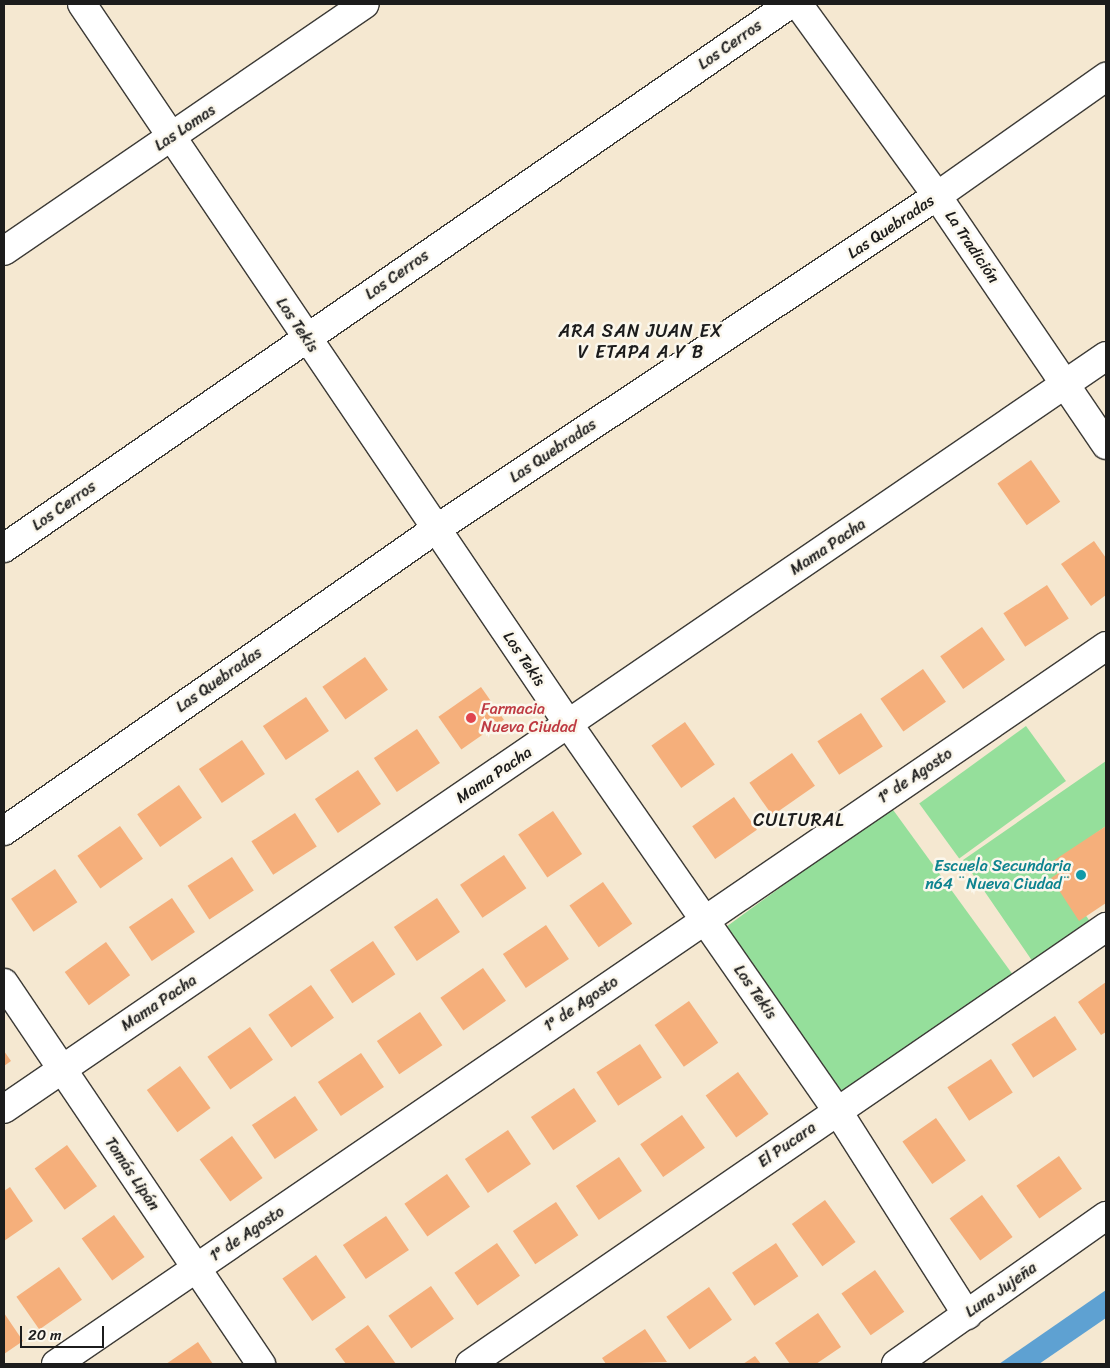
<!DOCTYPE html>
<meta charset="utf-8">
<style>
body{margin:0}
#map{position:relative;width:1110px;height:1368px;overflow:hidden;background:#f5e8d1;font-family:Sriracha,sans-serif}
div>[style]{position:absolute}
.green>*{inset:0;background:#95df9b;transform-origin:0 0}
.water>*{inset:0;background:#5ea1d2}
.building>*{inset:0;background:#f5af7b;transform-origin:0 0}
.roads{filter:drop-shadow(1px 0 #3d3b37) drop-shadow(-1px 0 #3d3b37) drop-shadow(0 1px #3d3b37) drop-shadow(0 -1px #3d3b37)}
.minor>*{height:28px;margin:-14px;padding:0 14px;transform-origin:14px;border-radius:14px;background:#fff}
.dots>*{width:14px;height:14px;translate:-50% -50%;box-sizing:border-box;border:2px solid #fbf7ec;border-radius:50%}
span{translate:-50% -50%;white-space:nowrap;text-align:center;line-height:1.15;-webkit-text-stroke:5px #fbf7ec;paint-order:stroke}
.street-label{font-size:16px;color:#1c1c1c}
.health-label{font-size:16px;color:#be3a42}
.left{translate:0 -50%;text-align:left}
.culture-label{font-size:16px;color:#0d838f}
.right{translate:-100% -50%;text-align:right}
.neighbourhood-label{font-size:18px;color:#1c1c1c;letter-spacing:1px}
.frame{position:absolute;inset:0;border:5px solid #1c1c1c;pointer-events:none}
.scale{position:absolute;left:20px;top:1326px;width:84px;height:22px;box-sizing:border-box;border:2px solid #1c1c1c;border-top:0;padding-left:6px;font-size:15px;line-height:18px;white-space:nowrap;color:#1c1c1c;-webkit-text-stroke:4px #fbf7ec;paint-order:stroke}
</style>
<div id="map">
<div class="green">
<i style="left:1026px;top:726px;width:68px;height:132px;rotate:54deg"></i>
<i style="clip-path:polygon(1106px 761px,1106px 826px,1060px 859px,1065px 867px,1057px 873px,1093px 926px,1035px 965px,963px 860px)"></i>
<i style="left:891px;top:807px;width:219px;height:207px;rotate:54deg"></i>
</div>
<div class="water">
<i style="clip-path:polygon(1106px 1290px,1106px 1318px,1039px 1364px,999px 1364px)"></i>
</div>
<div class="building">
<i style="left:1031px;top:460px;width:51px;height:41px;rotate:55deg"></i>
<i style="clip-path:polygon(1094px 541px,1106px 558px,1106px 595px,1091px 606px,1061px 564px)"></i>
<i style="left:1047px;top:585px;width:40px;height:52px;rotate:57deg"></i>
<i style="left:982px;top:627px;width:40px;height:51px;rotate:55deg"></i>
<i style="left:365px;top:657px;width:40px;height:52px;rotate:55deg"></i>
<i style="left:923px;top:669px;width:40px;height:52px;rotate:55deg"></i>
<i style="left:481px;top:687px;width:40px;height:52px;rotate:55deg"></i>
<i style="left:306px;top:697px;width:41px;height:52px;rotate:56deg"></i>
<i style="left:861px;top:713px;width:40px;height:52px;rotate:57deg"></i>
<i style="left:685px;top:722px;width:52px;height:41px;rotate:55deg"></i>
<i style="left:417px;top:729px;width:41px;height:52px;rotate:56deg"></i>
<i style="left:242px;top:740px;width:41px;height:52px;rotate:56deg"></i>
<i style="left:792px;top:753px;width:40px;height:52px;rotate:55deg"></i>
<i style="left:358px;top:770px;width:41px;height:52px;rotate:56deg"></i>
<i style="left:179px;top:785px;width:40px;height:51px;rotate:55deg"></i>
<i style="left:734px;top:797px;width:40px;height:51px;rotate:55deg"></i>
<i style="left:553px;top:811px;width:52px;height:42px;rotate:56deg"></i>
<i style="left:295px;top:813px;width:40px;height:52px;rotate:57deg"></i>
<i style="left:120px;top:826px;width:40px;height:52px;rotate:55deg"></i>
<i style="clip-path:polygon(1106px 826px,1106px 903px,1079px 921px,1051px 878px,1060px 872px,1053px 861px)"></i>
<i style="left:504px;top:855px;width:40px;height:53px;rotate:56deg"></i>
<i style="left:232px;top:857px;width:40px;height:53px;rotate:57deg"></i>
<i style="left:55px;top:869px;width:40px;height:53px;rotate:56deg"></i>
<i style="left:603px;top:882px;width:51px;height:41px;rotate:55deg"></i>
<i style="left:172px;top:898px;width:41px;height:52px;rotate:56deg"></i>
<i style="left:437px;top:898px;width:41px;height:52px;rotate:56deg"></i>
<i style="left:546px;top:925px;width:41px;height:52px;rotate:56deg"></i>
<i style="left:373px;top:941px;width:40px;height:52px;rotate:56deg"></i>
<i style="left:106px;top:942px;width:41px;height:51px;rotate:54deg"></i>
<i style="left:483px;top:968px;width:40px;height:52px;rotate:55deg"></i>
<i style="clip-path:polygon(1106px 982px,1106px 1032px,1101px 1035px,1078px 1002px)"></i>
<i style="left:311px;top:985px;width:40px;height:52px;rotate:55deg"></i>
<i style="left:689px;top:1001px;width:51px;height:42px;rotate:55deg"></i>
<i style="left:420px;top:1012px;width:40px;height:52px;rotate:56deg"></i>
<i style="left:1055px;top:1016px;width:40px;height:52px;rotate:57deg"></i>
<i style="left:250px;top:1027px;width:40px;height:52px;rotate:55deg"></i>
<i style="left:640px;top:1044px;width:40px;height:52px;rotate:57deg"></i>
<i style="clip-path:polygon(4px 1051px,11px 1061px,4px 1066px)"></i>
<i style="left:361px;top:1053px;width:41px;height:52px;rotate:56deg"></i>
<i style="left:991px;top:1059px;width:40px;height:52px;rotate:57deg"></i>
<i style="left:180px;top:1066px;width:52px;height:41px;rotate:54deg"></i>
<i style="left:738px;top:1072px;width:52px;height:40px;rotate:54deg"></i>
<i style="left:574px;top:1088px;width:40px;height:52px;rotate:56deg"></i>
<i style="left:295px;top:1096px;width:41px;height:52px;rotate:56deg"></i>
<i style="left:682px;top:1115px;width:40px;height:51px;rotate:55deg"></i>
<i style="left:936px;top:1118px;width:52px;height:41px;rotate:55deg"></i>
<i style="left:508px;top:1130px;width:41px;height:52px;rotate:56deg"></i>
<i style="left:232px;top:1136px;width:52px;height:40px;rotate:54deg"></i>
<i style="left:67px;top:1145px;width:51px;height:40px;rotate:54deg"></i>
<i style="left:1059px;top:1156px;width:40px;height:52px;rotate:55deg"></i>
<i style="left:619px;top:1157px;width:41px;height:52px;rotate:56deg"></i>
<i style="left:447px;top:1174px;width:40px;height:52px;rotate:55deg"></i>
<i style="clip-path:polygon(10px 1187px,33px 1221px,4px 1241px,4px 1191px)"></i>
<i style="left:982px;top:1195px;width:52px;height:40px;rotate:54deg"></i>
<i style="left:825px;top:1200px;width:52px;height:41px;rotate:54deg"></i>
<i style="left:556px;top:1202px;width:40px;height:52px;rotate:56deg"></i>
<i style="left:114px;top:1215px;width:52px;height:40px;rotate:54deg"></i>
<i style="left:386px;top:1216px;width:41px;height:52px;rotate:56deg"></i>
<i style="left:497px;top:1243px;width:40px;height:52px;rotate:55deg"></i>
<i style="left:776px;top:1243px;width:40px;height:53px;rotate:56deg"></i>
<i style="left:316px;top:1255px;width:52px;height:41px;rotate:55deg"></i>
<i style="left:59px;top:1267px;width:40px;height:52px;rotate:55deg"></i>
<i style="left:875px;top:1270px;width:51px;height:41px;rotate:55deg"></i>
<i style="left:431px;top:1286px;width:40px;height:52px;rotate:55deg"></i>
<i style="left:709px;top:1287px;width:40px;height:52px;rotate:55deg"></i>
<i style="clip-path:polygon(4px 1313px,23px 1341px,4px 1354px)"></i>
<i style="clip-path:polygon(818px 1313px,841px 1347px,816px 1364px,790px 1364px,775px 1343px)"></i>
<i style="clip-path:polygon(368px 1325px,396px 1364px,346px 1364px,335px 1349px)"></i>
<i style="clip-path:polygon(645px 1329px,667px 1362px,606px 1364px,602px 1358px)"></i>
<i style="clip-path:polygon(198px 1342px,213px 1364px,166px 1364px)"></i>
<i style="clip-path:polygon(755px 1356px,761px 1364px,743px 1364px)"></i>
</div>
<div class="roads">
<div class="minor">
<i style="left:82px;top:4px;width:870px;rotate:55.96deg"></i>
<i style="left:569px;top:725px;width:469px;rotate:55.2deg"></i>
<i style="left:837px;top:1110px;width:243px;rotate:57.6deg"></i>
<i style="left:798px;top:4px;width:237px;rotate:54.1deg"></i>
<i style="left:937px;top:196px;width:301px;rotate:55.8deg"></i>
<i style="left:4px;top:251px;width:437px;rotate:-34.4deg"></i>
<i style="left:4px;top:548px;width:956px;rotate:-34.69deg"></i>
<i style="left:4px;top:831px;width:527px;rotate:-34.96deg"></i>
<i style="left:436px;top:529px;width:602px;rotate:-33.61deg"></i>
<i style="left:937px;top:196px;width:207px;rotate:-35.2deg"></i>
<i style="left:4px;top:983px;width:460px;rotate:56deg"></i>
<i style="left:4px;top:1109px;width:1335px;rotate:-34.34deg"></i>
<i style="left:56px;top:1364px;width:1272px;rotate:-34.36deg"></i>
<i style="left:470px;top:1364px;width:772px;rotate:-34.49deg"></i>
<i style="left:896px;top:1364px;width:257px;rotate:-35.2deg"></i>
</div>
</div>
<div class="dots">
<i style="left:471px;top:718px;background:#e0444e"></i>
<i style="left:1081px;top:875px;background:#0f9aa8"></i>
</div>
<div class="street-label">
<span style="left:730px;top:45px;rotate:-35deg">Los Cerros</span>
<span style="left:185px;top:128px;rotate:-34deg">Las Lomas</span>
<span style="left:891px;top:227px;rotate:-34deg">Las Quebradas</span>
<span style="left:972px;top:247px;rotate:56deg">La Tradición</span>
<span style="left:397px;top:275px;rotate:-35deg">Los Cerros</span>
<span style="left:297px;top:325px;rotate:56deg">Los Tekis</span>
<span style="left:553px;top:451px;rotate:-34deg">Las Quebradas</span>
<span style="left:64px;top:506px;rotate:-35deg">Los Cerros</span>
<span style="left:828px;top:547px;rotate:-34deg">Mama Pacha</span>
<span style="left:524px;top:659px;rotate:56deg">Los Tekis</span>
<span style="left:219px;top:680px;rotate:-35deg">Las Quebradas</span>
<span style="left:494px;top:775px;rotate:-34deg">Mama Pacha</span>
<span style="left:915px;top:776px;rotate:-34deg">1º de Agosto</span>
<span style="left:755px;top:992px;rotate:55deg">Los Tekis</span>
<span style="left:159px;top:1003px;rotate:-34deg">Mama Pacha</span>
<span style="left:581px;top:1004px;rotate:-34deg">1º de Agosto</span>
<span style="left:787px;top:1145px;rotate:-35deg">El Pucara</span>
<span style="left:132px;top:1174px;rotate:56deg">Tomás Lipán</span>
<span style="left:247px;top:1234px;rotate:-34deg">1º de Agosto</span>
<span style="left:1001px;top:1290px;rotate:-35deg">Luna Jujeña</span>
</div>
<div class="health-label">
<span class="left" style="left:481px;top:718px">Farmacia<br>Nueva Ciudad</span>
</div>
<div class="culture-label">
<span class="right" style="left:1071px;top:875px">Escuela Secundaria<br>n64 ¨Nueva Ciudad¨</span>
</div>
<div class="neighbourhood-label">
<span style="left:641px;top:342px">ARA SAN JUAN EX<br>V ETAPA A Y B</span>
<span style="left:799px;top:820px">CULTURAL</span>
</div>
<div class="frame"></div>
<div class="scale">20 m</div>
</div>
